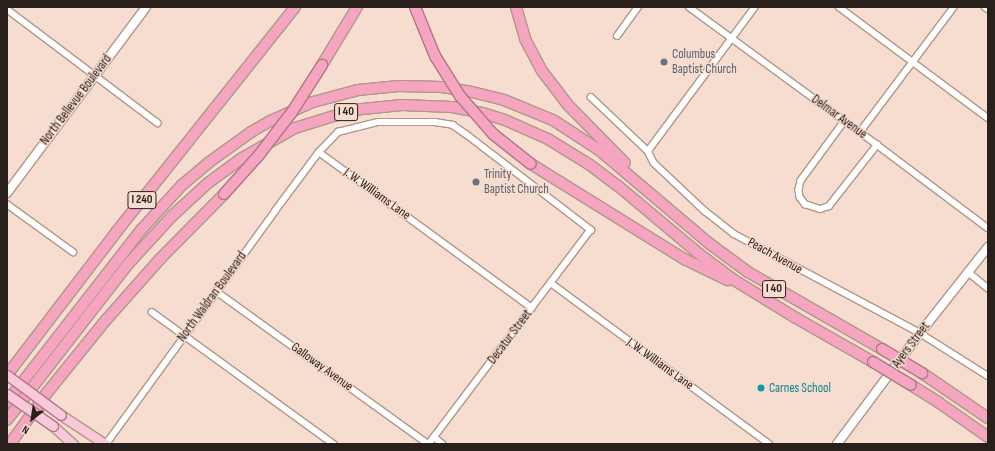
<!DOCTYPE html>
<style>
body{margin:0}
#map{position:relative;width:995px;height:451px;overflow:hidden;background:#f7ddd0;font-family:"Sofia Sans Condensed",sans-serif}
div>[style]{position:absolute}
.roads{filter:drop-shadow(1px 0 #af978b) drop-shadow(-1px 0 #af978b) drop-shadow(0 1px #af978b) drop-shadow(0 -1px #af978b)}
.street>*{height:5.5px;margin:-2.75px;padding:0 2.75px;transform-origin:2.75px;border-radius:2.75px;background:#fff}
.secondary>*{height:8px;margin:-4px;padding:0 4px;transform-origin:4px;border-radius:4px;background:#fff}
.primary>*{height:9px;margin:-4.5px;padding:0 4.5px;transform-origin:4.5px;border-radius:4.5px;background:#fac9d9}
.highway>*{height:10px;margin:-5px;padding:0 5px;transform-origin:5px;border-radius:5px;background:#f6a5c0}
.bridges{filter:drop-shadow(1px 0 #ae7686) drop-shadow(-1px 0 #ae7686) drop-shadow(0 1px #ae7686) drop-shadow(0 -1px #ae7686)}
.primary-bridge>*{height:9px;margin:-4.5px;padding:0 4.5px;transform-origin:4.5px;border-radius:4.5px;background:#fac9d9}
.highway-bridge>*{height:10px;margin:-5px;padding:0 5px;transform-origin:5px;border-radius:5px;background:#f6a5c0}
.dots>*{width:11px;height:11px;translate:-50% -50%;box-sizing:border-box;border:2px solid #f7ddd0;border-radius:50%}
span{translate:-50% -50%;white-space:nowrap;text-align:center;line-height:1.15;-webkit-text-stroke:3px #f7ddd0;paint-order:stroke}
.shield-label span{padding:1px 3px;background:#f7ddd0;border:1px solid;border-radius:3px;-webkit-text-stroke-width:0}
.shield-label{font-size:12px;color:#29201b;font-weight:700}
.worship-label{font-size:13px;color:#5b616d}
.left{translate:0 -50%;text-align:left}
.street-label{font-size:13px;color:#29201b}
.culture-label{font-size:13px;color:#0d838f}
.frame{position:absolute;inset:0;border:8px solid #29201b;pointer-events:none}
.north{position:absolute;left:12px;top:399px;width:40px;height:40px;-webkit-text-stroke:3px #f7ddd0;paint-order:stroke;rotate:210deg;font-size:11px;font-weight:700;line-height:16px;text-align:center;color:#29201b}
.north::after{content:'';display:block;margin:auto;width:14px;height:18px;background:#29201b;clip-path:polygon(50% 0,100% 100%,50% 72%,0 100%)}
</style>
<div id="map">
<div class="roads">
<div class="street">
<i style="left:689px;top:7px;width:212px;rotate:36.2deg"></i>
<i style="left:860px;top:132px;width:160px;rotate:36.9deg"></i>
<i style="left:839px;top:7px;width:186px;rotate:36.7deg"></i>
<i style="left:985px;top:7px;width:4px;rotate:34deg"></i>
<i style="left:7px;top:9px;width:189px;rotate:37.1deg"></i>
<i style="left:617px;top:36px;width:36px;rotate:-54deg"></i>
<i style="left:591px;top:97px;width:79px;rotate:43.5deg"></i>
<i style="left:648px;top:151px;width:13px;rotate:63deg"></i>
<i style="left:654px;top:163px;width:70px;rotate:43.3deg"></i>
<i style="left:705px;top:211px;width:37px;rotate:38deg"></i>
<i style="left:734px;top:234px;width:211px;rotate:28deg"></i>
<i style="left:920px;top:333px;width:80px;rotate:32.3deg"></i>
<i style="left:845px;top:121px;width:74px;rotate:126.3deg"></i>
<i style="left:801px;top:181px;width:9px;rotate:103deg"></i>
<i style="left:799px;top:190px;width:7px;rotate:82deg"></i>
<i style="left:800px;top:197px;width:9px;rotate:54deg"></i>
<i style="left:805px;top:204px;width:16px;rotate:18deg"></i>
<i style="left:820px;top:209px;width:9px;rotate:-18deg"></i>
<i style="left:829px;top:206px;width:78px;rotate:-51.8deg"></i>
<i style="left:860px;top:132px;width:156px;rotate:-53.1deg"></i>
<i style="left:648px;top:151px;width:179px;rotate:-53.4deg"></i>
<i style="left:319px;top:152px;width:264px;rotate:36.2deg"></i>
<i style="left:7px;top:204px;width:82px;rotate:36deg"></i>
<i style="left:968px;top:272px;width:26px;rotate:39deg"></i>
<i style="left:551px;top:283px;width:271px;rotate:36.4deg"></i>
<i style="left:216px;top:291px;width:261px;rotate:35.8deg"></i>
<i style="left:152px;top:312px;width:225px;rotate:36deg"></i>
<i style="left:434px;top:437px;width:11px;rotate:38deg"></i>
<i style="left:106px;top:444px;width:288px;rotate:-54deg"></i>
<i style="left:275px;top:211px;width:74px;rotate:-53.3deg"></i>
<i style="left:319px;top:152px;width:28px;rotate:-46deg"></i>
<i style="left:338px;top:132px;width:41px;rotate:-14deg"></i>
<i style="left:378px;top:122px;width:57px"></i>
<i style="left:435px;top:122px;width:18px;rotate:9deg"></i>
<i style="left:453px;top:125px;width:16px;rotate:35deg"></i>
<i style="left:466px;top:134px;width:158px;rotate:37.5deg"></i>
<i style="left:591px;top:230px;width:268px;rotate:127.1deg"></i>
</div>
<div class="secondary">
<i style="left:7px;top:193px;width:232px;rotate:-53.2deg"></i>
<i style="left:837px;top:444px;width:139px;rotate:-53.2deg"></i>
<i style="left:920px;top:333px;width:110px;rotate:-51.7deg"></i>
</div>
<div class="primary">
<i style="left:61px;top:415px;width:53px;rotate:33.4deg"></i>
<i style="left:53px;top:426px;width:27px;rotate:42deg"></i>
</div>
<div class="highway">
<i style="left:516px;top:7px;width:33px;rotate:74deg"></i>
<i style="left:525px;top:39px;width:36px;rotate:62deg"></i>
<i style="left:542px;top:71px;width:43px;rotate:52.6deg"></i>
<i style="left:568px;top:105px;width:81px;rotate:45.5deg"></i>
<i style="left:322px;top:65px;width:68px;rotate:-58.9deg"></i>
<i style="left:531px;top:164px;width:182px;rotate:31.8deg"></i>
<i style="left:686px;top:260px;width:46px;rotate:26deg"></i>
<i style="left:922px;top:373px;width:80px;rotate:34.3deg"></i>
<i style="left:7px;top:375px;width:181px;rotate:-52.6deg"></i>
<i style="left:117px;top:231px;width:286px;rotate:-51.5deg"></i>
<i style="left:911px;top:385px;width:32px;rotate:32deg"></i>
<i style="left:938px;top:402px;width:61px;rotate:35deg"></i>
<i style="left:7px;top:402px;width:218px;rotate:-52.1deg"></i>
<i style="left:141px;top:230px;width:61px;rotate:-47.7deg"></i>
<i style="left:182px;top:185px;width:34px;rotate:-40deg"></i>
<i style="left:208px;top:163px;width:53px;rotate:-35.8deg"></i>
<i style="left:251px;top:132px;width:22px;rotate:-30deg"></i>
<i style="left:270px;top:121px;width:47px;rotate:-23.8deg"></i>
<i style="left:313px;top:102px;width:47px;rotate:-14.9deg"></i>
<i style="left:358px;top:90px;width:41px;rotate:-5.6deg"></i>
<i style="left:399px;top:86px;width:43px;rotate:1.3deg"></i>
<i style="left:442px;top:87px;width:26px;rotate:9deg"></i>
<i style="left:468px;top:91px;width:37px;rotate:14deg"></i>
<i style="left:504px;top:100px;width:53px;rotate:22.2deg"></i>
<i style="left:553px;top:120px;width:55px;rotate:33.1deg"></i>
<i style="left:599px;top:150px;width:145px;rotate:40.3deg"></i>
<i style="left:710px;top:244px;width:47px;rotate:36.4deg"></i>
<i style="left:748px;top:272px;width:155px;rotate:29.9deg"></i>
<i style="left:7px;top:420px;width:197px;rotate:-52.2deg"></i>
<i style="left:128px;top:264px;width:65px;rotate:-47.5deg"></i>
<i style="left:172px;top:216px;width:49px;rotate:-42.5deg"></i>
<i style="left:208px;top:183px;width:42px;rotate:-36.3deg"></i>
<i style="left:242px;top:158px;width:61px;rotate:-29.5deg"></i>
<i style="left:295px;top:128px;width:61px;rotate:-17.2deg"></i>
<i style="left:353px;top:110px;width:49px;rotate:-5.8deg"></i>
<i style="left:402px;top:105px;width:50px;rotate:2.3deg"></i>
<i style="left:452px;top:107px;width:32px;rotate:11deg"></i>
<i style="left:483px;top:113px;width:23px;rotate:18deg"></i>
<i style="left:505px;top:120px;width:47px;rotate:23.8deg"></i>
<i style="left:548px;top:139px;width:49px;rotate:31.8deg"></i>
<i style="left:590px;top:165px;width:34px;rotate:37deg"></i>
<i style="left:617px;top:185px;width:106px;rotate:40deg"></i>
<i style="left:698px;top:253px;width:45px;rotate:36.9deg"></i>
<i style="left:734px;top:280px;width:73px;rotate:31.5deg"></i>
<i style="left:796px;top:318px;width:89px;rotate:29.7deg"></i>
<i style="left:10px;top:444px;width:62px;rotate:-54.2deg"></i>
<i style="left:46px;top:394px;width:95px;rotate:-51deg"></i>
<i style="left:106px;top:320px;width:81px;rotate:-48.5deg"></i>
<i style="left:160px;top:259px;width:91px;rotate:-45.4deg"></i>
</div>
</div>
<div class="bridges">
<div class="primary-bridge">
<i style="left:7px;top:375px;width:67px;rotate:36.5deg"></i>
<i style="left:7px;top:394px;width:56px;rotate:34.8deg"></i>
</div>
<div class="highway-bridge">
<i style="left:415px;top:7px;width:53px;rotate:67.8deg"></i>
<i style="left:435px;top:56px;width:47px;rotate:58deg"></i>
<i style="left:460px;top:96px;width:50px;rotate:49deg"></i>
<i style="left:493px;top:134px;width:48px;rotate:38.3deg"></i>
<i style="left:224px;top:194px;width:52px;rotate:-48.1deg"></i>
<i style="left:259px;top:155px;width:54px;rotate:-52.5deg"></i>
<i style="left:292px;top:112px;width:56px;rotate:-57.4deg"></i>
<i style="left:882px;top:349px;width:47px;rotate:31deg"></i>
<i style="left:873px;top:362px;width:44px;rotate:31.2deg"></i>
</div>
</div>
<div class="dots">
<i style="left:664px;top:62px;background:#6b7280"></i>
<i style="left:476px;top:182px;background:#6b7280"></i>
<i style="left:761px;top:388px;background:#0f9aa8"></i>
</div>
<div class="shield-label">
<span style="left:346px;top:112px">I 40</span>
<span style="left:142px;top:200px">I 240</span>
<span style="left:774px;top:289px">I 40</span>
</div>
<div class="worship-label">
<span class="left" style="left:672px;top:62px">Columbus<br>Baptist Church</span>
<span class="left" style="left:484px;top:182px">Trinity<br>Baptist Church</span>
</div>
<div class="street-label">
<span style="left:76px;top:100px;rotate:-53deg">North Bellevue Boulevard</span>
<span style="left:839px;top:117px;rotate:36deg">Delmar Avenue</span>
<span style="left:377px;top:194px;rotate:36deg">J. W. Williams Lane</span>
<span style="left:775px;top:256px;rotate:29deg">Peach Avenue</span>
<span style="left:212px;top:297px;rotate:-54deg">North Waldran Boulevard</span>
<span style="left:510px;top:337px;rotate:-53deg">Decatur Street</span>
<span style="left:911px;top:345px;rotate:-53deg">Ayers Street</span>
<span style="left:660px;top:364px;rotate:36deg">J. W. Williams Lane</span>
<span style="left:322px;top:367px;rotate:36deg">Galloway Avenue</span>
</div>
<div class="culture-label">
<span class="left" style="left:769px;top:388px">Carnes School</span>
</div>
<div class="frame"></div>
<div class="north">N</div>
</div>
